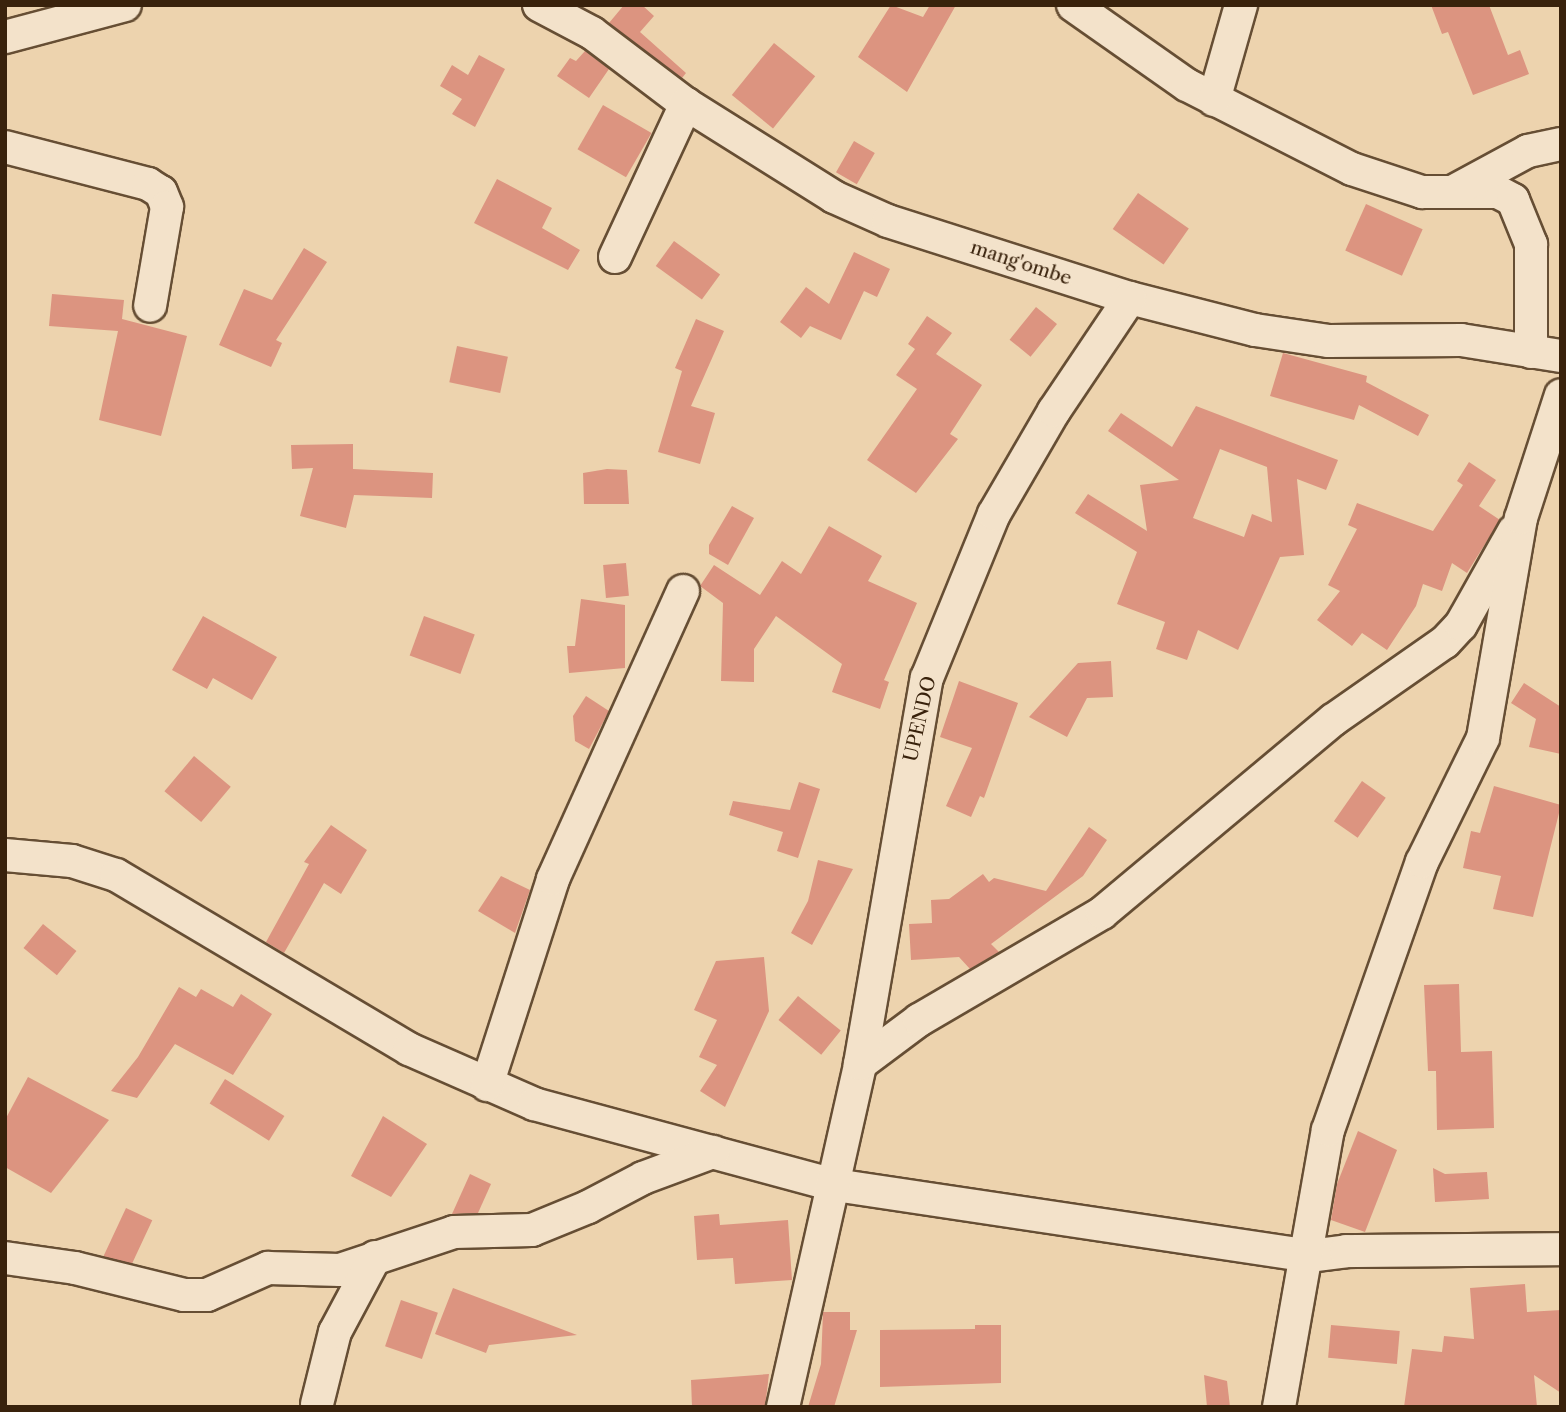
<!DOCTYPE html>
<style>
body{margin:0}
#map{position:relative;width:1566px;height:1412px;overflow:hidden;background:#edd3ae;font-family:"Libre Caslon Text",serif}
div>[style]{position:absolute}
.building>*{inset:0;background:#dc9480;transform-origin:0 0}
.roads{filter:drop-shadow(2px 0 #664e34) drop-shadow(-2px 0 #664e34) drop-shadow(0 2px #664e34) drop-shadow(0 -2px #664e34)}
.minor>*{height:32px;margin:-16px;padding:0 16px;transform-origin:16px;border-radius:16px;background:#f3e2ca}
span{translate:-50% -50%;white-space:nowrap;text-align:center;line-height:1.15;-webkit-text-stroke:5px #f3e2ca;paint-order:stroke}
.street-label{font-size:19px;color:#39220c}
.frame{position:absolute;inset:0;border:7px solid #39220c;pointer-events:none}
</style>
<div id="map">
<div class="building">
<i style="clip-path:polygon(624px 5px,642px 5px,654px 16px,640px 32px,686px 73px,682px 78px,609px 23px)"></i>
<i style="clip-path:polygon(891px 5px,923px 17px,930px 5px,956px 5px,907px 92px,858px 57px)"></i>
<i style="clip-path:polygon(1431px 5px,1489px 5px,1508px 55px,1520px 50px,1529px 74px,1473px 95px,1448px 32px,1442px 34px)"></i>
<i style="left:774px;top:43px;width:53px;height:67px;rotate:39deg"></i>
<i style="clip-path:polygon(585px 51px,609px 69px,589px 98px,557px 76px,570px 58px,576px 61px)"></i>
<i style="clip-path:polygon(479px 55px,505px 69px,475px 127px,452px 114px,462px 99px,440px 86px,452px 65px,468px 75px)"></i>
<i style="left:603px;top:105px;width:56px;height:51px;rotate:30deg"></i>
<i style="left:854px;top:141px;width:24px;height:36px;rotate:30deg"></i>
<i style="clip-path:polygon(497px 179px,552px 208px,542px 228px,580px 250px,568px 270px,474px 223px)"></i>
<i style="left:1138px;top:193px;width:62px;height:44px;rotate:35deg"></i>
<i style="left:1366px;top:204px;width:62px;height:51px;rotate:24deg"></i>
<i style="left:674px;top:241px;width:57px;height:31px;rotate:36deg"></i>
<i style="clip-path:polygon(304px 248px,327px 262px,276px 340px,282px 343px,271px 367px,219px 345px,244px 289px,272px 300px)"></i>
<i style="clip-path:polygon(854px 252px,890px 269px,877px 297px,864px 291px,841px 340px,810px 326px,801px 338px,780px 322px,806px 287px,829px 304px)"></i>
<i style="clip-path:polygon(52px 294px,124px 300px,122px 319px,187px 336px,161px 436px,99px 420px,118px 331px,49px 326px)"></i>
<i style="left:1036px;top:307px;width:27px;height:42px;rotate:39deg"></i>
<i style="clip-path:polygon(927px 316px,952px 333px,936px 354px,982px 385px,950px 434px,958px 439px,916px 493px,867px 460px,917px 389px,896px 375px,915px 349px,908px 344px)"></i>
<i style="clip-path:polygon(696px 319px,724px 331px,691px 406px,715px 413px,700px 464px,658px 452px,682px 371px,675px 368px)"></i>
<i style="left:457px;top:346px;width:52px;height:37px;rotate:12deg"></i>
<i style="clip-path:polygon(1283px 353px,1367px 376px,1366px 382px,1429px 415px,1418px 436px,1359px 405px,1354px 420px,1270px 396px)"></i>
<i style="clip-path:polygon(evenodd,1196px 406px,1338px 460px,1326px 490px,1297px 479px,1304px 555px,1280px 557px,1238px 650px,1198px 630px,1187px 660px,1156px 649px,1165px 622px,1117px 604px,1137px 552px,1075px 513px,1088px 494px,1147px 531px,1140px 485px,1179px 480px,1108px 431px,1121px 413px,1172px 447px,1196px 406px,1220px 449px,1267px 467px,1272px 522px,1252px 514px,1244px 537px,1193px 518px,1220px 449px)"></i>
<i style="clip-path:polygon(353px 444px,353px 469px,433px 473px,432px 498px,354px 495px,346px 528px,300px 516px,313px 468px,292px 469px,291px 445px)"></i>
<i style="clip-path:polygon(1469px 462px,1496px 480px,1479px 506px,1500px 520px,1467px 573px,1452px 563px,1442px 591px,1423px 584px,1416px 606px,1387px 650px,1362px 633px,1352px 646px,1317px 620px,1340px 591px,1328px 585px,1357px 529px,1348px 525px,1357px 503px,1433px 531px,1463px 485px,1457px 481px)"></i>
<i style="clip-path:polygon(607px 469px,627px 470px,629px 504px,584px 504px,583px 473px)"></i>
<i style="clip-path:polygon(732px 506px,754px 518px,728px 565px,709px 554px,709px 545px)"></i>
<i style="clip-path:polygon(829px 526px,882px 556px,868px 581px,917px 603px,884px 680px,889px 682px,880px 709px,832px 692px,842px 664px,776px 616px,754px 649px,754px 682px,721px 681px,723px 603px,700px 586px,714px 565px,760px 595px,782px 561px,801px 574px)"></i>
<i style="left:626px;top:563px;width:33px;height:23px;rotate:85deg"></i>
<i style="clip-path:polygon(581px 599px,625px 605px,625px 668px,569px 673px,567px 646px,575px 646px)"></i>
<i style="clip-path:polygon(203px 616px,277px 657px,252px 700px,213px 678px,207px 689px,172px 670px)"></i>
<i style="left:424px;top:616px;width:54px;height:42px;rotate:20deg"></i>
<i style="clip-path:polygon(1111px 661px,1113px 697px,1087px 698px,1067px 737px,1029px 717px,1078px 663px)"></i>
<i style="clip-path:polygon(959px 681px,1018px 703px,984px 798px,980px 796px,971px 817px,946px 806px,972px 748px,940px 737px)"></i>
<i style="clip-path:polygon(1524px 683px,1561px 707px,1561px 754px,1529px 747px,1536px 719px,1511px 703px)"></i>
<i style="clip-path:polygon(586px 696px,609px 711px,589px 749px,575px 741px,573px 716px)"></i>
<i style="left:194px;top:756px;width:48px;height:46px;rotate:40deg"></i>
<i style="left:1362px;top:781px;width:29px;height:49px;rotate:35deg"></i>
<i style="clip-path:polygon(799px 782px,820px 789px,798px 858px,777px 851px,783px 832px,729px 815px,733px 801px,790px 810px)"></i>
<i style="clip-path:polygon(1494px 786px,1561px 805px,1533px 917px,1493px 909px,1501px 876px,1463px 868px,1471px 831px,1480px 833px)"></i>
<i style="clip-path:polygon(331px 825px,367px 850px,341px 894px,324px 883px,284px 953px,266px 942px,309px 864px,304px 862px)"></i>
<i style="clip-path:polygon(1089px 827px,1107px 840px,1083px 876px,991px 944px,999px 952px,970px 969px,959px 957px,911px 960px,909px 924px,932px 923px,931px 900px,949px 899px,983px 874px,989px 882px,994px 878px,1046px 891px)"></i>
<i style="clip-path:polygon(818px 860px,853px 869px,812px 945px,791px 933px,808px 901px)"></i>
<i style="clip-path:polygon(501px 876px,530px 890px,515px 933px,478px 911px)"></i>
<i style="left:43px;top:924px;width:43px;height:31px;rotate:39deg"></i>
<i style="clip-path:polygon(764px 957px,769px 1011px,725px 1107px,700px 1091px,717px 1065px,699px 1057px,717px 1020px,694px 1010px,716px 961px)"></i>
<i style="clip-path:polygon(1459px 984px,1461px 1052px,1492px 1051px,1494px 1128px,1437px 1130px,1436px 1071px,1428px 1071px,1424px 985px)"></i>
<i style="clip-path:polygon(179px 987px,196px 997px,201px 989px,233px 1007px,241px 994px,272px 1014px,233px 1075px,175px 1044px,137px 1098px,111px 1091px,138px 1057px)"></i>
<i style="left:798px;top:996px;width:55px;height:31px;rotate:39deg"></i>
<i style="clip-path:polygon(28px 1077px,109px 1120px,51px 1193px,5px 1167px,5px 1120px)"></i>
<i style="left:225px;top:1079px;width:70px;height:29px;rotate:32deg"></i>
<i style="clip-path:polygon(383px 1116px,427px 1144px,391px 1197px,351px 1176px)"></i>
<i style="clip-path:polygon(1358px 1131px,1397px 1150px,1365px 1232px,1331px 1220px,1337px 1184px)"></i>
<i style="clip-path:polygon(1433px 1168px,1445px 1174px,1487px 1172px,1489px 1199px,1435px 1202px)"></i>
<i style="clip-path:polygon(470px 1174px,491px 1184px,478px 1213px,452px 1214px)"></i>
<i style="left:126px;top:1208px;width:29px;height:53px;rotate:25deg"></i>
<i style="clip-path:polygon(719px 1214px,720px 1225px,788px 1220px,792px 1280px,735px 1284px,733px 1258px,697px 1260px,694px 1216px)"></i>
<i style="clip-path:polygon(1525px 1284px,1527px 1312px,1561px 1310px,1561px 1393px,1534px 1375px,1537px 1407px,1404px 1407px,1412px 1349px,1442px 1352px,1444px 1336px,1474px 1339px,1470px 1288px)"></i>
<i style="clip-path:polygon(453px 1288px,577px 1335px,489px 1345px,486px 1353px,435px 1334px)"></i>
<i style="left:401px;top:1300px;width:39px;height:49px;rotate:19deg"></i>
<i style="clip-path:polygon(823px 1312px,850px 1312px,850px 1330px,857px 1330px,834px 1407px,808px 1407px,821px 1364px)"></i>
<i style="clip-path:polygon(975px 1325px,1001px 1325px,1001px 1383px,880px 1387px,880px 1330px,975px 1329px)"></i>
<i style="left:1331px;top:1325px;width:69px;height:33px;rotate:5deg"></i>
<i style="clip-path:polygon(769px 1374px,765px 1407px,692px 1407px,691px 1380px)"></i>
<i style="clip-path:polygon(1204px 1375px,1227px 1381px,1230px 1407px,1207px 1407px)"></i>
</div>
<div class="roads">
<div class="minor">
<i style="left:539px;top:5px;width:60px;rotate:27.8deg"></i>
<i style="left:592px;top:33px;width:118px;rotate:37.1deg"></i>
<i style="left:686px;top:104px;width:175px;rotate:32.1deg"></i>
<i style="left:834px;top:197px;width:59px;rotate:24deg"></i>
<i style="left:888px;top:221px;width:254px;rotate:17.7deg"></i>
<i style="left:1130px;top:298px;width:129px;rotate:14.4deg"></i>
<i style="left:1255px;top:330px;width:75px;rotate:8.5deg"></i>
<i style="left:1329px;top:341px;width:132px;rotate:-0.4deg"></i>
<i style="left:1461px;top:340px;width:101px;rotate:9.1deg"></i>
<i style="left:1073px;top:5px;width:139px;rotate:35.1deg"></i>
<i style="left:1187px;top:85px;width:185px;rotate:27deg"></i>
<i style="left:1352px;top:169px;width:74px;rotate:18.2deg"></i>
<i style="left:1422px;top:192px;width:76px"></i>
<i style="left:1498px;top:192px;width:17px;rotate:28deg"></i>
<i style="left:1513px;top:200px;width:48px;rotate:67.8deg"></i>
<i style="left:1531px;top:244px;width:108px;rotate:90deg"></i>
<i style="left:5px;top:37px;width:124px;rotate:-14.9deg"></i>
<i style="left:1214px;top:100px;width:99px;rotate:-74.1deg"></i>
<i style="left:5px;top:147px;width:148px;rotate:14.5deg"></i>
<i style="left:148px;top:184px;width:15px;rotate:32deg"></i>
<i style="left:161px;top:192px;width:16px;rotate:68deg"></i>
<i style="left:167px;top:207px;width:100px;rotate:99.7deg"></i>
<i style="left:1454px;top:191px;width:84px;rotate:-28.4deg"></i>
<i style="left:1528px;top:151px;width:34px;rotate:-12deg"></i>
<i style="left:615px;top:257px;width:169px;rotate:-65.1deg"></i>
<i style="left:5px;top:855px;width:67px;rotate:5.1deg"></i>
<i style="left:72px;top:861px;width:46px;rotate:17.7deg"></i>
<i style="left:116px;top:875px;width:341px;rotate:30.7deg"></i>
<i style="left:409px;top:1049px;width:137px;rotate:23.7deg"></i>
<i style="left:534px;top:1104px;width:312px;rotate:15.1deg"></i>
<i style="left:835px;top:1185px;width:478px;rotate:8.5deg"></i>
<i style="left:1308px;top:1256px;width:38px;rotate:-7deg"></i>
<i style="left:1346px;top:1251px;width:215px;rotate:-0.5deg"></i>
<i style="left:860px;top:1064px;width:74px;rotate:-36.7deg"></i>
<i style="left:919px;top:1020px;width:212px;rotate:-30.3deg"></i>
<i style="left:1102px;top:913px;width:301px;rotate:-39.9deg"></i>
<i style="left:1333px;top:720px;width:136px;rotate:-34.9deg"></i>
<i style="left:1445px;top:642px;width:23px;rotate:-47deg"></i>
<i style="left:1461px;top:625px;width:108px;rotate:-60.6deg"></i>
<i style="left:487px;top:1085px;width:216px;rotate:-72.2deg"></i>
<i style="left:553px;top:879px;width:316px;rotate:-65.7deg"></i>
<i style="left:5px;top:1258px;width:71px;rotate:8.1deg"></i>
<i style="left:75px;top:1268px;width:112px;rotate:13.9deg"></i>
<i style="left:184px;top:1295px;width:23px"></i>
<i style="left:207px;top:1295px;width:67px;rotate:-23.9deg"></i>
<i style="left:268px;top:1268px;width:72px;rotate:1.6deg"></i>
<i style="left:340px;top:1270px;width:120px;rotate:-18.4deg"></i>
<i style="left:454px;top:1232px;width:78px;rotate:-1.5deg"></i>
<i style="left:532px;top:1230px;width:61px;rotate:-22.3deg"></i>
<i style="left:588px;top:1207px;width:62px;rotate:-27.8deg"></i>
<i style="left:643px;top:1178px;width:75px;rotate:-20.4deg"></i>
<i style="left:317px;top:1404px;width:74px;rotate:-76deg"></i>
<i style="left:335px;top:1332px;width:85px;rotate:-61.9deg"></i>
<i style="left:783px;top:1407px;width:352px;rotate:-77.3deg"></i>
<i style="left:860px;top:1064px;width:392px;rotate:-80.2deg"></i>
<i style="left:927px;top:678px;width:177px;rotate:-67.8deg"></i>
<i style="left:994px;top:514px;width:119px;rotate:-59.8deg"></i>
<i style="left:1054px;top:411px;width:136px;rotate:-56.1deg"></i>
<i style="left:1279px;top:1407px;width:281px;rotate:-80deg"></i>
<i style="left:1328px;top:1130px;width:284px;rotate:-70.7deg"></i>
<i style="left:1422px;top:862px;width:138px;rotate:-63.8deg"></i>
<i style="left:1483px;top:738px;width:223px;rotate:-80.2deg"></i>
<i style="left:1521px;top:518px;width:129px;rotate:-72deg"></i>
</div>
</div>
<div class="street-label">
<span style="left:1021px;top:263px;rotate:18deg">mang'ombe</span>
<span style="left:920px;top:719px;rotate:-77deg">UPENDO</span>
</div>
<div class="frame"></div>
</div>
